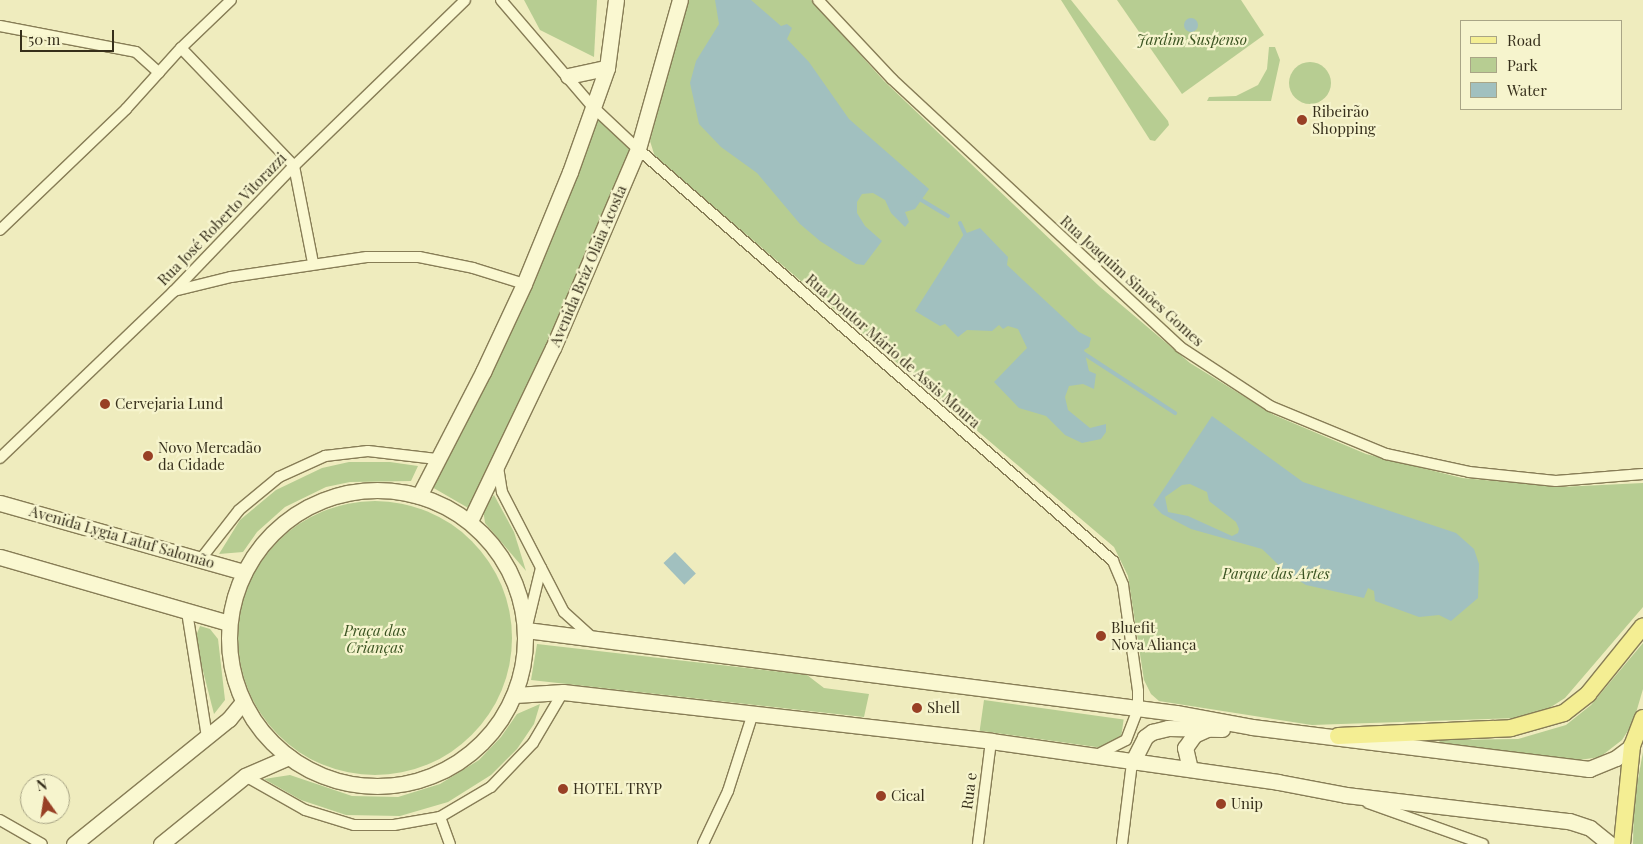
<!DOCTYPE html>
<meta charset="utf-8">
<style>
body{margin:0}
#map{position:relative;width:1643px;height:844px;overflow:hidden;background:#efecbe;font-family:"Playfair Display",serif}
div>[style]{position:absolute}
.green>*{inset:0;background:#b7cd92;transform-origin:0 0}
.round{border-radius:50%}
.water>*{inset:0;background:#a1c0bf;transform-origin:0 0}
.stream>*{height:4px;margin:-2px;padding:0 2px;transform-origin:2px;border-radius:2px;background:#a1c0bf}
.roads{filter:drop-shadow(1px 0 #877d56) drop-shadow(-1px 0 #877d56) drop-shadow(0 1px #877d56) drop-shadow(0 -1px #877d56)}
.street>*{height:10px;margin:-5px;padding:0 5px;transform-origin:5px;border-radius:5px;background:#faf8d1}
.secondary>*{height:15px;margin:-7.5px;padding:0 7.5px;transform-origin:7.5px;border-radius:7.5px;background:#faf8d1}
.secondary>.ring{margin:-7.5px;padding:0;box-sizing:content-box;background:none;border:15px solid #faf8d1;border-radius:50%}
.primary>*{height:16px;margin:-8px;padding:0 8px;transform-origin:8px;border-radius:8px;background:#f4ee93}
.dots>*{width:14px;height:14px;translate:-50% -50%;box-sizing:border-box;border:2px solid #f6f4cd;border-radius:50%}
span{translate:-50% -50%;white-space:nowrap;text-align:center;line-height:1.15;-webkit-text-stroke:4.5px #f6f4cd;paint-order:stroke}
.park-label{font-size:15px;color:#3a5321;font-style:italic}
.poi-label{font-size:15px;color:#362f1b}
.left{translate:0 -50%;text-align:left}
.street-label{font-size:15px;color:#362f1b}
.legend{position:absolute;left:1460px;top:20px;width:162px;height:90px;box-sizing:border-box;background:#f6f4cd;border:1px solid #a9a586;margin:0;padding:6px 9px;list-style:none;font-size:15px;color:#362f1b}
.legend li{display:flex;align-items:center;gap:10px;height:25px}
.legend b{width:25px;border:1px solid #a9a586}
.north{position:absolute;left:20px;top:774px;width:50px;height:50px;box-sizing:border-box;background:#f6f4cd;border:1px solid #a9a586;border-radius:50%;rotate:347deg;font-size:14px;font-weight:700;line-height:20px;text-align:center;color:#362f1b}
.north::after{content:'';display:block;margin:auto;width:18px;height:22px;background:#984025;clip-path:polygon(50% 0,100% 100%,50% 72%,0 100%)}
.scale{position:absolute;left:20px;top:30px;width:94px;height:22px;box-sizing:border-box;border:2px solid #362f1b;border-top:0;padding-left:6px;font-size:15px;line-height:18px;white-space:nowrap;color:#362f1b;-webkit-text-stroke:4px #f6f4cd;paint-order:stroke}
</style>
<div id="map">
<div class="green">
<i style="clip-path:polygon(524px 0,597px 0,594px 57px,540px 30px)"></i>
<i style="clip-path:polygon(688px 0,811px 0,884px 81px,1099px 286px,1190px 363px,1274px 415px,1366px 454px,1462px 478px,1561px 487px,1643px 483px,1643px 607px,1565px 698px,1543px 712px,1517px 718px,1312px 725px,1159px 701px,1151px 694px,1144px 680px,1128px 576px,1114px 547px,655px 157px,650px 141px)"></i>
<i style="clip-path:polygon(1061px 0,1071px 0,1168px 121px,1169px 125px,1155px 141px,1150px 140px)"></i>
<i style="clip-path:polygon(1117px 0,1241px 0,1264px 35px,1182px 94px)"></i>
<i style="clip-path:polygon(1269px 47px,1275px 47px,1280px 60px,1271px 101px,1207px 101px,1209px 97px,1236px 96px,1258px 85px,1267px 69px)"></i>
<i class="round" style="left:1289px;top:62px;width:42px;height:42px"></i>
<i style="clip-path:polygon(592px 106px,638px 149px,470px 509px,425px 483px,524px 284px)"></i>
<i style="clip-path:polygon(349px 462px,390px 462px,418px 466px,411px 481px,350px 482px,326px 487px,285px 507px,257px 532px,243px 552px,219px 554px,240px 520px,276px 490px,322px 468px)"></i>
<i style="clip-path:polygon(494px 495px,514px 532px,526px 571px,485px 523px,483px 508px)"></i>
<i class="round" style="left:238px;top:501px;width:274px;height:274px"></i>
<i style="clip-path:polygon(200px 626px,210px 629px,218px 639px,225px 700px,214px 714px,199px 655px,196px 636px)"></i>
<i style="clip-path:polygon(1643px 643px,1643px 689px,1633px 723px,1622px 740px,1600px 757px,1579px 760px,1440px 743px,1439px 740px,1518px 739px,1566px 725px,1591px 705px)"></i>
<i style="clip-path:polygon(537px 644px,807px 675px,824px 688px,869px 694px,864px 717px,531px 680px)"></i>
<i style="left:984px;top:700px;width:141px;height:31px;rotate:8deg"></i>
<i style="clip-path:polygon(540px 704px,534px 724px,517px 749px,491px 775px,448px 802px,400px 816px,346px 815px,301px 800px,264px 779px,290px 775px,352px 796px,398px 797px,440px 784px,479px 760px,501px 737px,517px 714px)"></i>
<i style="clip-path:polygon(1643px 752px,1643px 844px,1633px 844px,1634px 801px)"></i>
</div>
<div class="water">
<i style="clip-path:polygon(715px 0,751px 0,781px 26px,787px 24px,792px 28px,787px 39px,809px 62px,849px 119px,929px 189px,915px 209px,905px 212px,909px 222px,905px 227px,891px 213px,885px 200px,873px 193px,862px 194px,857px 202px,857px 213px,865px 226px,882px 241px,864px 265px,856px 264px,820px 241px,800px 224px,757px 173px,721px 147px,699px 124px,690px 83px,696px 61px,719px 24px)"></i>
<i class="round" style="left:1184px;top:18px;width:14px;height:14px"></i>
<i style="clip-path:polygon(980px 228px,1008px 257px,1007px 265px,1079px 332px,1091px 338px,1089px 347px,1084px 350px,1089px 371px,1096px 374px,1094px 389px,1083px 384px,1069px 386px,1065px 397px,1068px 410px,1090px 428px,1106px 424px,1106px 432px,1101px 439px,1082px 443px,1065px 435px,1046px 416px,1019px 408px,994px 382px,1027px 348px,1018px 329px,1008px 326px,1003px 329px,999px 325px,992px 331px,967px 330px,958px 337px,945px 324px,940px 326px,915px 311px,964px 234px)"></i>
<i style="clip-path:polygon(evenodd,1212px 416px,1303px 482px,1456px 533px,1474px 549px,1479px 564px,1478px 598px,1451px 621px,1439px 615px,1419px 617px,1375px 601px,1374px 591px,1368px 588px,1364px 598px,1306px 585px,1288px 574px,1262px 549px,1191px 529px,1162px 514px,1153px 505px,1212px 416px,1190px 484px,1207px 492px,1209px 501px,1236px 522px,1239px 529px,1238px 533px,1232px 536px,1188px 516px,1168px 512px,1165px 497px,1182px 485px,1190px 484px)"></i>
<i style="left:675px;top:552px;width:30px;height:16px;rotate:46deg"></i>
</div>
<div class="stream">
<i style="left:918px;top:198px;width:35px;rotate:31deg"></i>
<i style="left:960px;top:223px;width:17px;rotate:65deg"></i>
<i style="left:1083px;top:353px;width:110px;rotate:33.1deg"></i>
</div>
<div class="roads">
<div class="street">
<i style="left:501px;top:0;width:140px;rotate:49.4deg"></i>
<i style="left:592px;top:106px;width:63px;rotate:43.1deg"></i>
<i style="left:638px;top:149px;width:629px;rotate:40.94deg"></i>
<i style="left:1113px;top:561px;width:26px;rotate:67deg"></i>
<i style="left:1123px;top:585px;width:107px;rotate:81.9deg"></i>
<i style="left:1138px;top:691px;width:18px;rotate:90deg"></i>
<i style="left:1138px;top:709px;width:33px;rotate:111deg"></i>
<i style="left:1126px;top:740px;width:30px;rotate:153deg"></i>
<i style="left:818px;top:0;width:108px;rotate:46.9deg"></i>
<i style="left:892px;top:79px;width:393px;rotate:42.9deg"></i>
<i style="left:1180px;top:347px;width:108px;rotate:33.2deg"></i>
<i style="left:1270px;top:406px;width:126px;rotate:22.5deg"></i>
<i style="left:1386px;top:454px;width:85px;rotate:12.2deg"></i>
<i style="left:1469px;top:472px;width:87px;rotate:5.9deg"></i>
<i style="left:1556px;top:481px;width:87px;rotate:-4.6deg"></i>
<i style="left:0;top:26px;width:138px;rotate:10.8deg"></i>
<i style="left:136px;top:52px;width:31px;rotate:42deg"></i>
<i style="left:181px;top:48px;width:163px;rotate:46.2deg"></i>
<i style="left:294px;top:166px;width:99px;rotate:78.9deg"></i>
<i style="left:0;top:230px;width:175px;rotate:-43.8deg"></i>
<i style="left:126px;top:109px;width:82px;rotate:-48deg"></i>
<i style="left:181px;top:48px;width:69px;rotate:-43.8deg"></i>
<i style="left:174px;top:291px;width:59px;rotate:-13.8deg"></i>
<i style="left:231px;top:277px;width:137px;rotate:-8.4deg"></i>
<i style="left:367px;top:257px;width:52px"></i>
<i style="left:419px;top:257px;width:55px;rotate:11.5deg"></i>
<i style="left:473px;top:268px;width:53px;rotate:17.4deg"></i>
<i style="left:0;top:458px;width:240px;rotate:-43.8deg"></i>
<i style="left:173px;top:292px;width:175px;rotate:-46.2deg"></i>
<i style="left:294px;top:166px;width:238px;rotate:-44.1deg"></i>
<i style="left:498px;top:467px;width:25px;rotate:81deg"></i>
<i style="left:502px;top:492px;width:135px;rotate:62.7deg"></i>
<i style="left:564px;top:612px;width:39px;rotate:42deg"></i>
<i style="left:200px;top:560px;width:63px;rotate:-52deg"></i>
<i style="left:239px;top:510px;width:52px;rotate:-39.5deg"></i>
<i style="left:279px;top:477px;width:51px;rotate:-24.5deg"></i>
<i style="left:325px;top:456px;width:43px;rotate:-6.6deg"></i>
<i style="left:368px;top:451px;width:69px;rotate:6.6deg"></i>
<i style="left:187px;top:612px;width:127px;rotate:80.9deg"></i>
<i style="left:526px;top:630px;width:64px;rotate:-76.4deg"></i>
<i style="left:245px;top:776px;width:69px;rotate:29.5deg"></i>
<i style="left:305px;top:810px;width:51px;rotate:17deg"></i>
<i style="left:354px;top:825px;width:40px"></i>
<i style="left:394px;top:825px;width:47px;rotate:-9.9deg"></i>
<i style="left:440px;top:817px;width:59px;rotate:-30.5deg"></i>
<i style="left:491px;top:787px;width:61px;rotate:-46.3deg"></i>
<i style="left:533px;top:743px;width:59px;rotate:-59.5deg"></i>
<i style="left:1368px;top:803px;width:122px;rotate:19.6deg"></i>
<i style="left:440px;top:817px;width:29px;rotate:70deg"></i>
<i style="left:0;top:820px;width:48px;rotate:29.7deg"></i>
<i style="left:703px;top:844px;width:59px;rotate:-64.7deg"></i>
<i style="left:728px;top:791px;width:82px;rotate:-72.2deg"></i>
<i style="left:978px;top:844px;width:104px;rotate:-82.8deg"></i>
<i style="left:1122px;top:844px;width:82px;rotate:-83deg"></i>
</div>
<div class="secondary">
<i style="left:568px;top:76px;width:40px;rotate:-12deg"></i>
<i class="ring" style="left:229px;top:490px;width:281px;height:281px"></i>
<i style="left:419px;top:496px;width:140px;rotate:-62.7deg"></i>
<i style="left:483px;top:372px;width:97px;rotate:-65deg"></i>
<i style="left:524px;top:284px;width:121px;rotate:-67.7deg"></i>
<i style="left:570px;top:172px;width:110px;rotate:-70.4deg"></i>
<i style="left:607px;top:68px;width:69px;rotate:-82.5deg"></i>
<i style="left:0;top:503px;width:254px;rotate:15.8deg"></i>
<i style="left:470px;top:521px;width:192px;rotate:-64.4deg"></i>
<i style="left:553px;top:348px;width:216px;rotate:-66.9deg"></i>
<i style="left:638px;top:149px;width:155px;rotate:-74.3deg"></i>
<i style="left:0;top:557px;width:238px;rotate:16.1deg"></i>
<i style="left:526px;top:630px;width:655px;rotate:7.28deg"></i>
<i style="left:1176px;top:713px;width:77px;rotate:10.4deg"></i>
<i style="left:1252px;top:727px;width:340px;rotate:7.1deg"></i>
<i style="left:1589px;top:769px;width:29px;rotate:-22deg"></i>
<i style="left:1616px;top:758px;width:20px;rotate:-37deg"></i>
<i style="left:515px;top:695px;width:48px;rotate:-3.6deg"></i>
<i style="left:563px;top:692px;width:431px;rotate:6.5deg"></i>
<i style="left:991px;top:741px;width:290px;rotate:8.1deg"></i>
<i style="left:1278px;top:782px;width:69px;rotate:10.8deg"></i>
<i style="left:1346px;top:795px;width:225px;rotate:6.7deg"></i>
<i style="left:1569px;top:821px;width:22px;rotate:18deg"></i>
<i style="left:1590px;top:828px;width:26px;rotate:39deg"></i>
<i style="left:1132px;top:763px;width:29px;rotate:-63deg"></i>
<i style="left:1145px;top:737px;width:9px;rotate:-36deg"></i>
<i style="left:1152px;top:732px;width:16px;rotate:-14deg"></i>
<i style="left:1168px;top:728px;width:54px;rotate:1.1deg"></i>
<i style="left:1190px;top:769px;width:22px;rotate:-103deg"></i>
<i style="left:1185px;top:748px;width:16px;rotate:-55deg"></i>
<i style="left:1194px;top:735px;width:14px;rotate:-25deg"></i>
<i style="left:74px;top:844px;width:199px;rotate:-38.9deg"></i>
<i style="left:229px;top:719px;width:22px;rotate:-51deg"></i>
<i style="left:161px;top:844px;width:108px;rotate:-39deg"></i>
<i style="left:245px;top:776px;width:48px;rotate:-23.4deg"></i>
</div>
<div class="primary">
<i style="left:1338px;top:736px;width:173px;rotate:-2.6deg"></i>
<i style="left:1511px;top:728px;width:55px;rotate:-15.8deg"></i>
<i style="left:1564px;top:713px;width:31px;rotate:-38deg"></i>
<i style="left:1588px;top:694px;width:87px;rotate:-51deg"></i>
<i style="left:1622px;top:844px;width:99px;rotate:-84.2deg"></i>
<i style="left:1632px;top:746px;width:30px;rotate:-69deg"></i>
</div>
</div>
<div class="dots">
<i style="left:1302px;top:120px;background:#984025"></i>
<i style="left:105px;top:404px;background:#984025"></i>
<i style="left:148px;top:456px;background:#984025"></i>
<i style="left:1101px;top:636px;background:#984025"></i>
<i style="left:917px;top:708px;background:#984025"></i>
<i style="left:563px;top:789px;background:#984025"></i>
<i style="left:881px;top:796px;background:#984025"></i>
<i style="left:1221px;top:804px;background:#984025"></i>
</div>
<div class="park-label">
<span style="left:1192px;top:40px">Jardim Suspenso</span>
<span style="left:1276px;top:574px">Parque das Artes</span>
<span style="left:375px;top:639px">Praça das<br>Crianças</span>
</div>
<div class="poi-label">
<span class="left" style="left:1312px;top:120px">Ribeirão<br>Shopping</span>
<span class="left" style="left:115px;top:404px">Cervejaria Lund</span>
<span class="left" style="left:158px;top:456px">Novo Mercadão<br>da Cidade</span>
<span class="left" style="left:1111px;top:636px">Bluefit<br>Nova Aliança</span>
<span class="left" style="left:927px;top:708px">Shell</span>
<span class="left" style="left:573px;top:789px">HOTEL TRYP</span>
<span class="left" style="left:891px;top:796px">Cical</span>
<span class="left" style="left:1231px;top:804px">Unip</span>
</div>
<div class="street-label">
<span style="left:222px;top:219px;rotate:-46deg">Rua José Roberto Vitorazzi</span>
<span style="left:588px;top:266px;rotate:-67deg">Avenida Bráz Olaia Acosta</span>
<span style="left:1132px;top:281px;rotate:42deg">Rua Joaquim Simões Gomes</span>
<span style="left:893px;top:351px;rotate:41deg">Rua Doutor Mário de Assis Moura</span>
<span style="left:122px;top:537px;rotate:16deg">Avenida Lygia Latuf Salomão</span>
<span style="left:969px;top:791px;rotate:-83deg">Rua e</span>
</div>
<ul class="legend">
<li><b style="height:6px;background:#f4ee93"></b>Road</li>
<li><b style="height:14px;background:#b7cd92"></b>Park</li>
<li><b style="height:14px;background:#a1c0bf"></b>Water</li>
</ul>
<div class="north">N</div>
<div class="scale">50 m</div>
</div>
